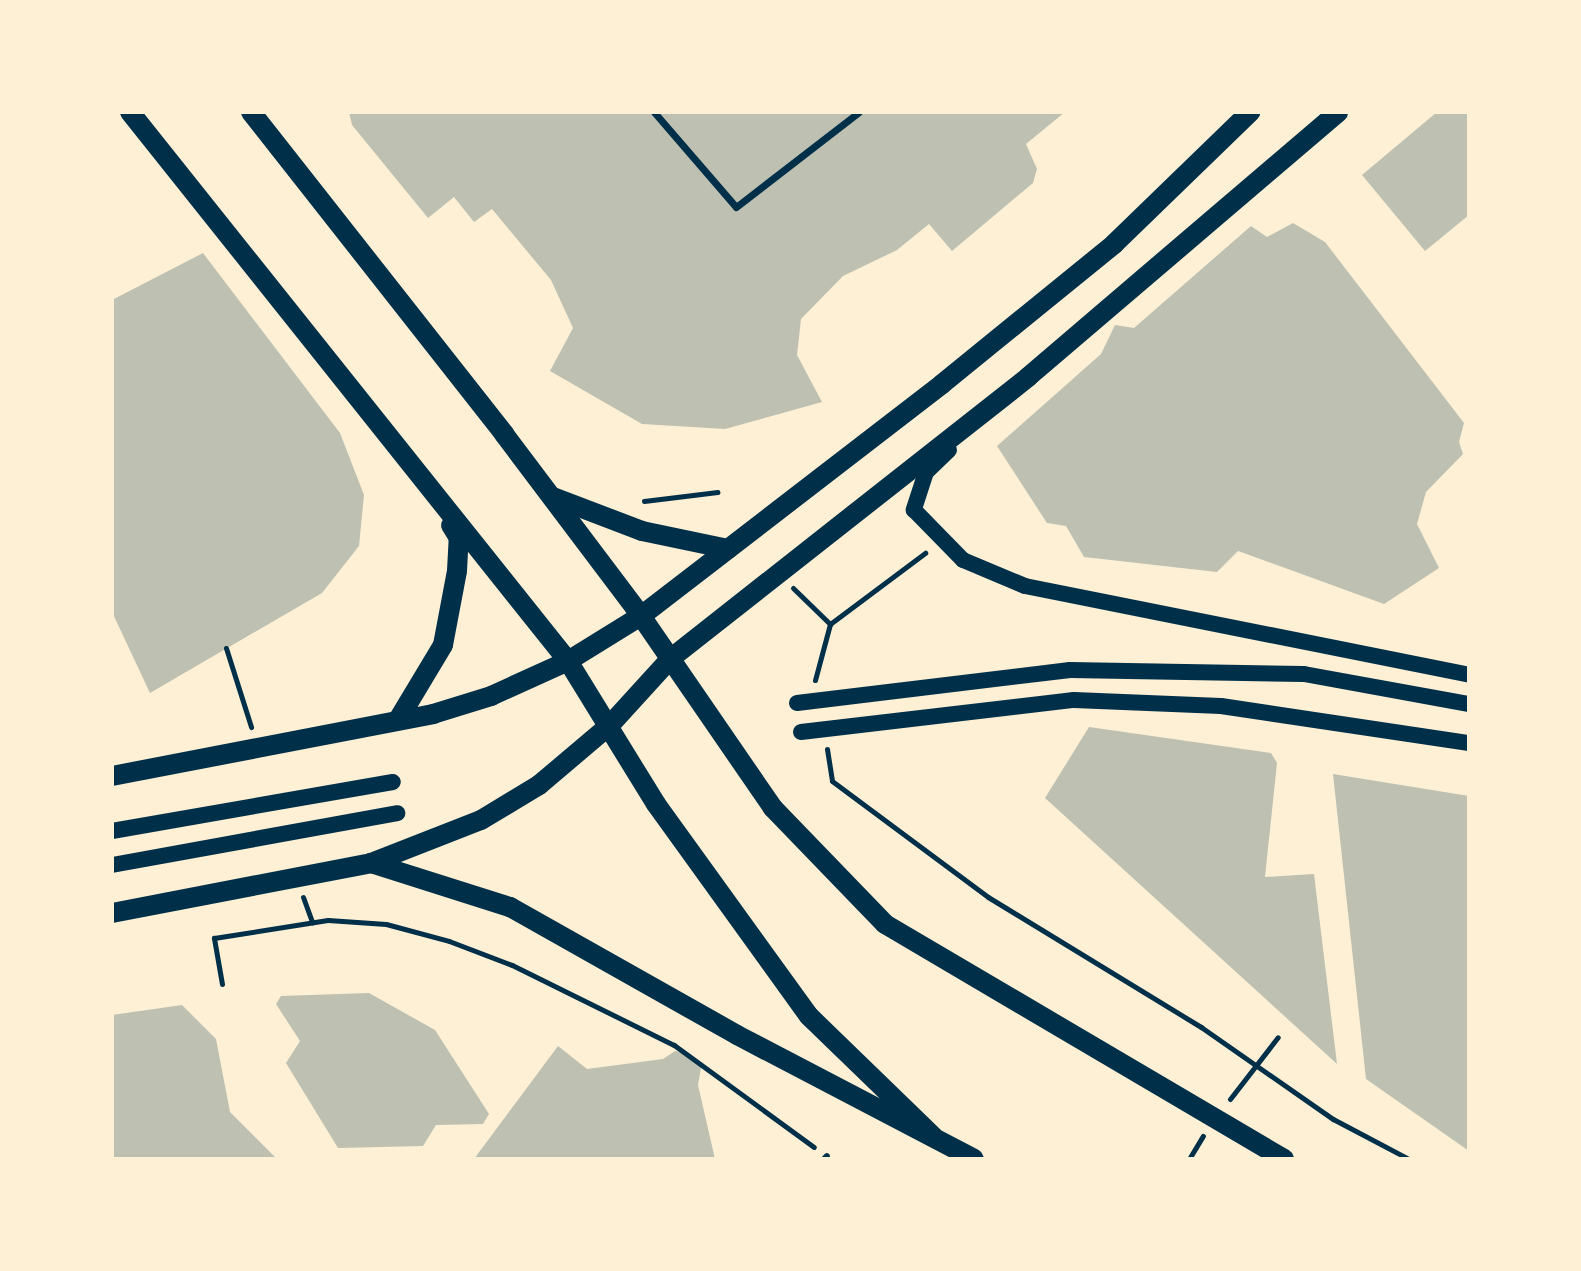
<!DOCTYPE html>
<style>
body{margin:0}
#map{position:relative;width:1581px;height:1271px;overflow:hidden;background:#fdf0d5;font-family:"Work Sans",sans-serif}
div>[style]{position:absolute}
.building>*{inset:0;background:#bec0b2}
.path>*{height:5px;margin:-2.5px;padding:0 2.5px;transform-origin:2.5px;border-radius:2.5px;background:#003049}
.service>*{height:6px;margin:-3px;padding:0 3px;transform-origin:3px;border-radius:3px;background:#003049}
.pedestrian>*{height:7px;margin:-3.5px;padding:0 3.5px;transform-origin:3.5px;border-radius:3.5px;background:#003049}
.secondary>*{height:16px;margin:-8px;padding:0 8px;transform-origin:8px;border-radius:8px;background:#003049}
.primary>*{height:20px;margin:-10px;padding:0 10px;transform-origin:10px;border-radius:10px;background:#003049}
span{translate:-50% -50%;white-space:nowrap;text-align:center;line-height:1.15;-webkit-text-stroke:7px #fdf0d5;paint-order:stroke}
.frame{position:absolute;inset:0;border:114px solid #fdf0d5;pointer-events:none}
</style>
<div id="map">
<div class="building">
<i style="clip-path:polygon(349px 112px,1065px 112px,1026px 144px,1037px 169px,1033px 183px,952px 251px,929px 224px,897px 250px,843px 276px,801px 319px,797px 355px,822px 402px,725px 429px,642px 424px,550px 371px,573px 328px,551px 280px,492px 209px,474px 222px,454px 197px,428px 218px,352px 125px)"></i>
<i style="clip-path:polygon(1437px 112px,1469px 112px,1469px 215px,1425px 251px,1362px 175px)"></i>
<i style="clip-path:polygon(1293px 223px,1325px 242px,1464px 423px,1459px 442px,1463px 454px,1426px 492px,1417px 524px,1439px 568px,1384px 604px,1238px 551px,1217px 572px,1084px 557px,1066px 526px,1047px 523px,997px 446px,1101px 354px,1115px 325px,1134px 328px,1251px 226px,1267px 237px)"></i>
<i style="clip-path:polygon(203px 253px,340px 433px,364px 495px,359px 546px,322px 593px,150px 693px,112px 612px,112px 300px)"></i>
<i style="clip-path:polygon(1089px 727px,1271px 753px,1277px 763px,1265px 877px,1314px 874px,1337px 1064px,1045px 798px)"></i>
<i style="clip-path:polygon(1333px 774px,1469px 796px,1469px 1151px,1366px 1079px)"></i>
<i style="clip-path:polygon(369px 993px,435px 1030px,489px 1114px,483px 1124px,436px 1125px,423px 1146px,338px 1148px,286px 1063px,300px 1041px,276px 1004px,281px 996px)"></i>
<i style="clip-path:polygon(182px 1005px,216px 1039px,230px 1112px,277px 1159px,112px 1159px,112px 1015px)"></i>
<i style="clip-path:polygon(558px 1046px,587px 1069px,663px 1059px,675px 1051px,691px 1054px,701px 1068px,698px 1085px,715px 1159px,474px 1159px)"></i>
</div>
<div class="path">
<i style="left:644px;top:501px;width:74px;rotate:-7deg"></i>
<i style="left:793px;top:588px;width:52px;rotate:44.2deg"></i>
<i style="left:830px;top:624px;width:58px;rotate:105deg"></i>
<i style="left:830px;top:624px;width:119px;rotate:-36.8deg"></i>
<i style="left:226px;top:648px;width:83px;rotate:72.4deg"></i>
<i style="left:827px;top:749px;width:32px;rotate:81deg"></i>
<i style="left:832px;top:781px;width:194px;rotate:36.6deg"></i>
<i style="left:988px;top:897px;width:250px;rotate:31.4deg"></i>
<i style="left:1201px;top:1027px;width:161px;rotate:34.9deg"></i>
<i style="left:1333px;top:1119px;width:86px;rotate:27.8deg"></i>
<i style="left:303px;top:897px;width:27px;rotate:70deg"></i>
<i style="left:222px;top:984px;width:47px;rotate:-99.9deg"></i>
<i style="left:214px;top:938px;width:115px;rotate:-9deg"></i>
<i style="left:328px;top:920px;width:58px;rotate:3.9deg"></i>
<i style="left:386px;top:924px;width:65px;rotate:15.1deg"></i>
<i style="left:449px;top:941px;width:67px;rotate:20.9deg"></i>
<i style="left:512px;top:965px;width:181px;rotate:26.3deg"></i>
<i style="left:674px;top:1045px;width:173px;rotate:36.1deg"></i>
<i style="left:1230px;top:1099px;width:78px;rotate:-52.3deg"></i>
<i style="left:1189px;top:1159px;width:27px;rotate:-59deg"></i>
</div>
<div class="service">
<i style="left:824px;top:1159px;width:4px;rotate:-45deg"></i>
</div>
<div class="pedestrian">
<i style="left:654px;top:112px;width:125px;rotate:49.2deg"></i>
<i style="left:736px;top:207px;width:155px;rotate:-37.7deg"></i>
</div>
<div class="secondary">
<i style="left:949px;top:450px;width:32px;rotate:136deg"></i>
<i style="left:926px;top:472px;width:40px;rotate:108deg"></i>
<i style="left:914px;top:510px;width:70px;rotate:45.6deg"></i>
<i style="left:963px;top:560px;width:67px;rotate:22.8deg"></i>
<i style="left:1025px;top:586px;width:453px;rotate:11.3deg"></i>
<i style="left:797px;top:703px;width:275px;rotate:-6.9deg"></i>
<i style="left:1070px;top:670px;width:234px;rotate:1deg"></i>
<i style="left:1304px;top:674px;width:168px;rotate:10.3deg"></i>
<i style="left:801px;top:732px;width:275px;rotate:-6.7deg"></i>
<i style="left:1074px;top:700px;width:147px;rotate:2.3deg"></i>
<i style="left:1221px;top:706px;width:251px;rotate:8.5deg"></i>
<i style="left:112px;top:831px;width:285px;rotate:-9.9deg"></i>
<i style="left:112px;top:865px;width:290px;rotate:-10.3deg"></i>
</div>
<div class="primary">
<i style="left:130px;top:112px;width:702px;rotate:51.42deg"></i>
<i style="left:568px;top:661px;width:168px;rotate:58.4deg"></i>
<i style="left:656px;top:804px;width:261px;rotate:54.2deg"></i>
<i style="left:809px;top:1016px;width:173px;rotate:44.1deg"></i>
<i style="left:251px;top:112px;width:410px;rotate:51.8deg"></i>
<i style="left:504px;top:434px;width:228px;rotate:53deg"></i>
<i style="left:641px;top:616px;width:233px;rotate:55.5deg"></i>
<i style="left:773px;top:808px;width:161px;rotate:46deg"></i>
<i style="left:885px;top:924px;width:463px;rotate:30.5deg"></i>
<i style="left:553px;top:497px;width:95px;rotate:20.9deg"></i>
<i style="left:642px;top:531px;width:88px;rotate:11.8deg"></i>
<i style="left:398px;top:720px;width:87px;rotate:-59deg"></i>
<i style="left:443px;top:645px;width:75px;rotate:-79.3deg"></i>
<i style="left:457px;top:571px;width:33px;rotate:-87deg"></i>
<i style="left:459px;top:538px;width:15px;rotate:-122deg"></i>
<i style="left:112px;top:776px;width:327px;rotate:-10.9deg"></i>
<i style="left:433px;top:714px;width:61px;rotate:-17.2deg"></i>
<i style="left:491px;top:696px;width:85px;rotate:-24.4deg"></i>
<i style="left:568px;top:661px;width:86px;rotate:-31.7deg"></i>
<i style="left:641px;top:616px;width:380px;rotate:-37.6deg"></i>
<i style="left:942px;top:384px;width:222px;rotate:-39.1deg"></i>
<i style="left:1114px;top:244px;width:190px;rotate:-44.1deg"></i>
<i style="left:371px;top:863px;width:146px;rotate:17.6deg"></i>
<i style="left:510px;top:907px;width:261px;rotate:29.4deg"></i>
<i style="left:737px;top:1035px;width:267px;rotate:27.6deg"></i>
<i style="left:112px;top:913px;width:264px;rotate:-10.9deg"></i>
<i style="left:371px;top:863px;width:118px;rotate:-21.4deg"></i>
<i style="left:481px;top:820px;width:68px;rotate:-31.1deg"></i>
<i style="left:539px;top:785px;width:93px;rotate:-40.2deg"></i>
<i style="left:610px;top:725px;width:89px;rotate:-47.7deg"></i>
<i style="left:670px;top:659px;width:456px;rotate:-38.2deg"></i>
<i style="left:1028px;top:377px;width:408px;rotate:-40.5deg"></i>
</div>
<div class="frame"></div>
</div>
